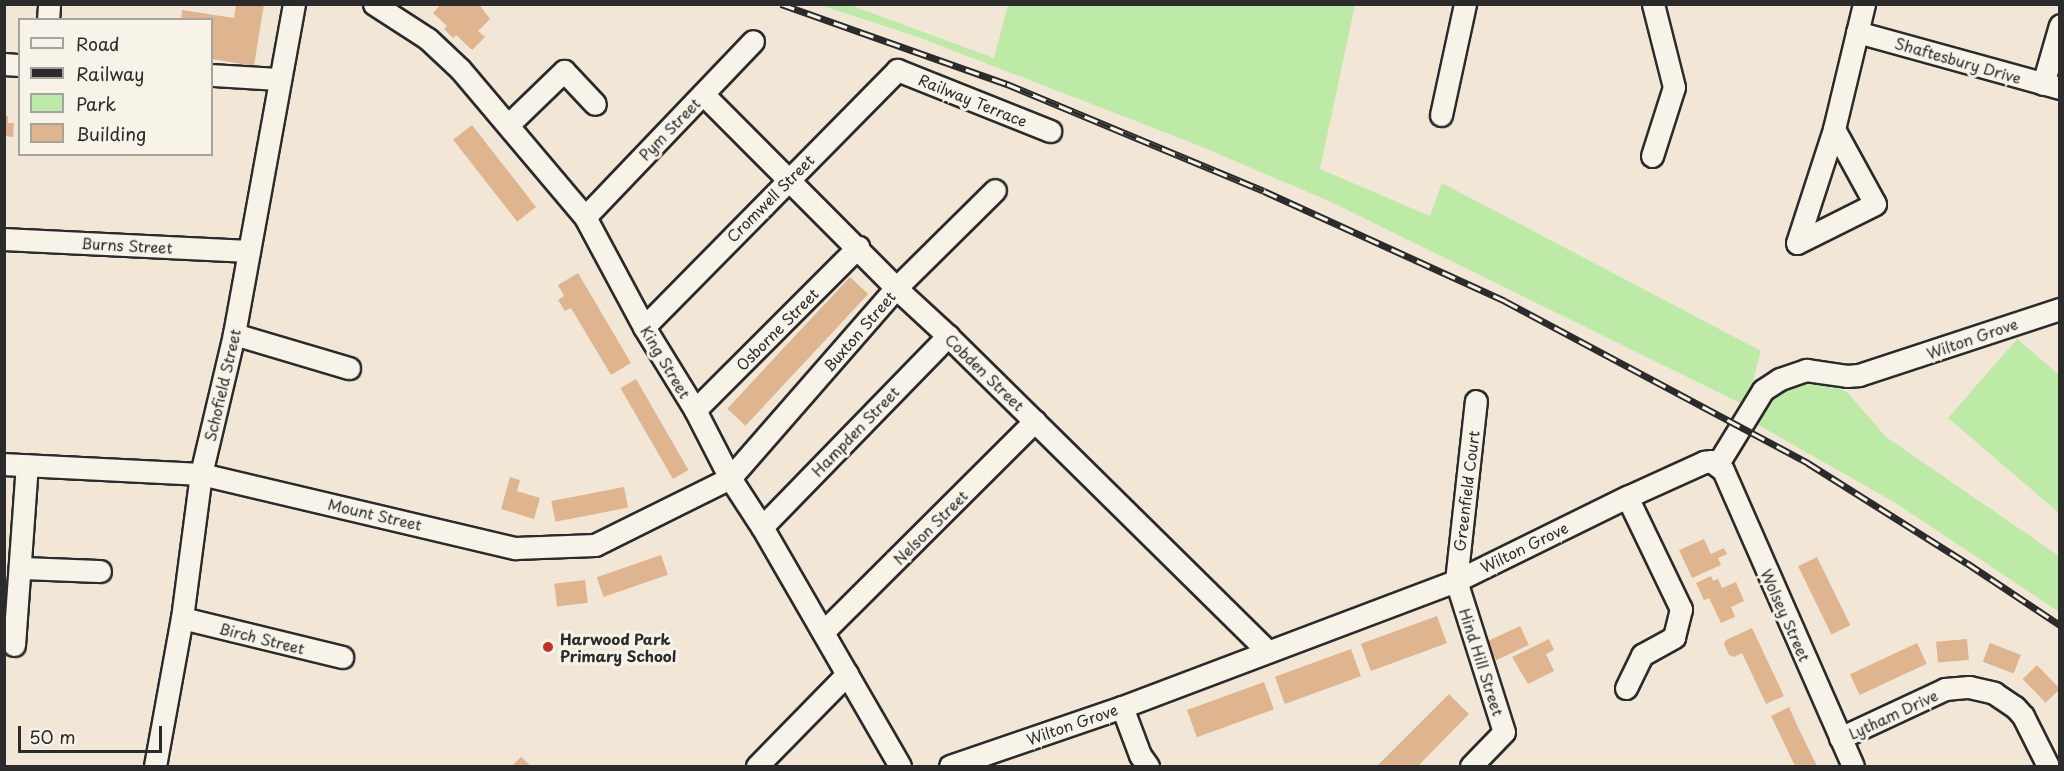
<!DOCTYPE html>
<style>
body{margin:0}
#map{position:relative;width:2064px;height:771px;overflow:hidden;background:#f2e7d6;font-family:"Playpen Sans",sans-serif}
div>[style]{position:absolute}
.green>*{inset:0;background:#beeaa7}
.building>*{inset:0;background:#dfb590;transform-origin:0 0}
.roads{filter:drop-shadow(2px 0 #2b2b2b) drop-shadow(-2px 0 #2b2b2b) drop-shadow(0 2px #2b2b2b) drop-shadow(0 -2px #2b2b2b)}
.minor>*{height:21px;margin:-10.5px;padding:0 10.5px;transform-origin:10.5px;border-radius:10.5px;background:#f7f3e8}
.rail>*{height:7px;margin-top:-3.5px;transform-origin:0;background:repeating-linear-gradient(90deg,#f7f3e8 0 14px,#2b2b2b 0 28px);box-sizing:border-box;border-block:2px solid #2b2b2b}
.dots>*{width:16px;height:16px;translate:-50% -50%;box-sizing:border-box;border:3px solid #f7f3e8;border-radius:50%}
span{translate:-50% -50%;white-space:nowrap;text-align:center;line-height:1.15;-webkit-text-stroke:6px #f7f3e8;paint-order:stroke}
.street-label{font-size:15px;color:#2b2b2b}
.poi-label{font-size:15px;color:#2b2b2b;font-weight:700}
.left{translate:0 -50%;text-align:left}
.frame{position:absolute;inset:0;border:6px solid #2b2b2b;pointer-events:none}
.legend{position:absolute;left:18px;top:18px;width:195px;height:138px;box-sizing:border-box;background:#f7f3e8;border:2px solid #a5a39c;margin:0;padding:8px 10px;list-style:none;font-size:18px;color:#2b2b2b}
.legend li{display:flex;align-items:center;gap:12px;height:30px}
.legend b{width:30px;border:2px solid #a5a39c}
.scale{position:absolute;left:18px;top:726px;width:144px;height:27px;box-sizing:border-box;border:3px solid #2b2b2b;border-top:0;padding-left:8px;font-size:18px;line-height:21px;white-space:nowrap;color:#2b2b2b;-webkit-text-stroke:4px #f7f3e8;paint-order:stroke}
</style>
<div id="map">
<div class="green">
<i style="clip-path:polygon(820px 5px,850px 5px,994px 58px,1008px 5px,1355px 5px,1320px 169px,1430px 216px,1442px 183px,1761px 351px,1751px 387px,1742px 404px,1329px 201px,1195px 144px,918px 37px)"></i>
<i style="clip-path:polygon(2017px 339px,2059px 375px,2059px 513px,1948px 418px)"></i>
<i style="clip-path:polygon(1817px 380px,1847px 392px,1886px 437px,2059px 556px,2059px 612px,1894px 502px,1753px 422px,1767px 399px,1790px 382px)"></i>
</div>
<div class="building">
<i style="clip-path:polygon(236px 4px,264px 4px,254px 66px,212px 59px,212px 20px,181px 20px,182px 10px,234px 18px)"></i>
<i style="clip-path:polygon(441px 4px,479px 4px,490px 19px,478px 31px,485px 37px,472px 50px,456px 35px,453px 38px,444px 29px,447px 26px,433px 13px)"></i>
<i style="clip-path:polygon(4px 116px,8px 116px,8px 123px,14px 123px,13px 137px,4px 136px)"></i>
<i style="left:472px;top:125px;width:104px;height:24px;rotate:52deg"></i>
<i style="clip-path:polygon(578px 273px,631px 363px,611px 375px,571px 308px,565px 311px,558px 300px,564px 296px,558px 285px)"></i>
<i style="left:850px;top:277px;width:25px;height:180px;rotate:43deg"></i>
<i style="left:636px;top:379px;width:105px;height:18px;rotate:60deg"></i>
<i style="clip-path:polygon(510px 477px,520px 480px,517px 491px,540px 498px,534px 519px,501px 509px)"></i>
<i style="left:624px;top:487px;width:21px;height:74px;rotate:79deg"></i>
<i style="clip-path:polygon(1704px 539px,1711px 554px,1724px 548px,1727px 554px,1718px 558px,1721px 565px,1692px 578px,1679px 550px)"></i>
<i style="left:661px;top:555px;width:21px;height:68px;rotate:71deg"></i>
<i style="left:1817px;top:557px;width:76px;height:21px;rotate:64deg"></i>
<i style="clip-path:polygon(1711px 576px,1713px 581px,1718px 579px,1722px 588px,1736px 582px,1744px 601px,1731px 607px,1735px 617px,1721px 623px,1709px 598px,1704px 600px,1696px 583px)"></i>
<i style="left:585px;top:580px;width:23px;height:31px;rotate:83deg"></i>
<i style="left:1437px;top:616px;width:29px;height:81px;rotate:70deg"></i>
<i style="left:1520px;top:626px;width:21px;height:36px;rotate:65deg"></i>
<i style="clip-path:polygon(1752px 628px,1784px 696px,1766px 704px,1742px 653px,1734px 657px,1729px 655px,1724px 644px,1726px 640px)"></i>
<i style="clip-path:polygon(1549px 639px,1554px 650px,1546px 654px,1554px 671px,1528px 684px,1512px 657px)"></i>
<i style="left:1967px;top:639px;width:21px;height:31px;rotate:85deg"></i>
<i style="left:1917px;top:643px;width:23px;height:74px;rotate:65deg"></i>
<i style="left:1990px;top:643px;width:33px;height:20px;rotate:21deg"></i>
<i style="left:1351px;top:649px;width:29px;height:81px;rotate:70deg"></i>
<i style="left:2037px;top:665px;width:33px;height:20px;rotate:46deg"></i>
<i style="left:1264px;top:682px;width:29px;height:82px;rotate:70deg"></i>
<i style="clip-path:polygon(1449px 694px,1469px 714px,1418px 766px,1377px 766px)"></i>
<i style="clip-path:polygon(1789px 707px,1796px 723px,1817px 766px,1795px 766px,1771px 716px)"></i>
<i style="clip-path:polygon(521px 757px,531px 766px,512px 766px)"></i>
</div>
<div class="roads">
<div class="minor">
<i style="left:374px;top:4px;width:64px;rotate:32.9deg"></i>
<i style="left:428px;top:39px;width:44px;rotate:43.2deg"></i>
<i style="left:460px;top:69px;width:194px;rotate:49.8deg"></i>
<i style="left:585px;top:217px;width:125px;rotate:61.8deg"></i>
<i style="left:644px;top:327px;width:97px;rotate:58.4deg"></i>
<i style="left:695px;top:410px;width:76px;rotate:62.8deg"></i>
<i style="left:730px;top:478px;width:59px;rotate:56.9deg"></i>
<i style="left:762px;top:527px;width:276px;rotate:60deg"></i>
<i style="left:48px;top:20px;width:16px;rotate:-86deg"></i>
<i style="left:1857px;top:32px;width:211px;rotate:15.4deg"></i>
<i style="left:4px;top:64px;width:16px;rotate:4deg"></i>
<i style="left:212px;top:75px;width:68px;rotate:3.4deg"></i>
<i style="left:2043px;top:84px;width:61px;rotate:-73.9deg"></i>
<i style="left:703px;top:94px;width:274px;rotate:45.1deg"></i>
<i style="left:896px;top:288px;width:71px;rotate:42.7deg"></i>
<i style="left:948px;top:336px;width:447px;rotate:44.6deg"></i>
<i style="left:1441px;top:115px;width:114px;rotate:-77.8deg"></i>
<i style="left:508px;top:125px;width:78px;rotate:-44deg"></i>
<i style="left:564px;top:71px;width:45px;rotate:46.8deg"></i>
<i style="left:1834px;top:129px;width:85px;rotate:61.3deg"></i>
<i style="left:1875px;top:204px;width:87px;rotate:153.4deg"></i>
<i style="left:1797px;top:243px;width:120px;rotate:-72deg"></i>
<i style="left:1834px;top:129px;width:129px;rotate:-76.5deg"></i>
<i style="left:1652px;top:156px;width:72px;rotate:-72.3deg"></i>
<i style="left:1674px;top:87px;width:86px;rotate:-104.2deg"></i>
<i style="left:585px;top:217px;width:243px;rotate:-46.3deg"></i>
<i style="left:4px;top:239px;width:245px;rotate:2.8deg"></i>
<i style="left:644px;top:327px;width:361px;rotate:-45.4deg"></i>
<i style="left:897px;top:70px;width:165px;rotate:21.7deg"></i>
<i style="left:234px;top:334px;width:120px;rotate:16.5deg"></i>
<i style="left:695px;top:410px;width:231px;rotate:-45deg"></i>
<i style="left:4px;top:464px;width:197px;rotate:2.9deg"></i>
<i style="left:201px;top:474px;width:323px;rotate:13.3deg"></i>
<i style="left:515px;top:548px;width:80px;rotate:-2.1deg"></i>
<i style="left:595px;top:545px;width:151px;rotate:-26.4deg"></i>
<i style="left:730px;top:478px;width:252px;rotate:-48.9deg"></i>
<i style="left:896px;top:288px;width:139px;rotate:-44.7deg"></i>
<i style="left:1717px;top:465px;width:88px;rotate:-58.5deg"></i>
<i style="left:1763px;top:390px;width:20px;rotate:-33deg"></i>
<i style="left:1780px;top:379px;width:28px;rotate:-19deg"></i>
<i style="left:1806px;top:370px;width:41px;rotate:8.3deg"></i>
<i style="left:1847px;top:376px;width:12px;rotate:-5deg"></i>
<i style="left:1859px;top:375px;width:212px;rotate:-18.2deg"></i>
<i style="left:762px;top:527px;width:267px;rotate:-45.8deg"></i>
<i style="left:21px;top:568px;width:79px;rotate:2.2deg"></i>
<i style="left:182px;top:618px;width:165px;rotate:13.7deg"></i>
<i style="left:823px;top:632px;width:299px;rotate:-44.9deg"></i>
<i style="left:14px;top:645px;width:180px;rotate:-85.9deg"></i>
<i style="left:1626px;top:688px;width:37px;rotate:-64deg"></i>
<i style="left:1642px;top:655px;width:37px;rotate:-29deg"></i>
<i style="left:1674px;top:637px;width:29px;rotate:-76deg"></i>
<i style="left:1681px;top:609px;width:124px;rotate:-115.7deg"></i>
<i style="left:1122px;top:707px;width:51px;rotate:69.4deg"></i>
<i style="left:1140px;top:755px;width:14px;rotate:54deg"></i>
<i style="left:1840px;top:738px;width:116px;rotate:-25deg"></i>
<i style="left:1945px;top:689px;width:24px;rotate:-5deg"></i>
<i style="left:1969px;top:687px;width:26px;rotate:13deg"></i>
<i style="left:1994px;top:693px;width:25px;rotate:34deg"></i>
<i style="left:2015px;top:707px;width:12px;rotate:48deg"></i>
<i style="left:2023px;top:716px;width:56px;rotate:63.4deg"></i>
<i style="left:155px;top:766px;width:150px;rotate:-79.7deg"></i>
<i style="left:182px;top:618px;width:145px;rotate:-82.5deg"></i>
<i style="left:201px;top:474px;width:144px;rotate:-76.7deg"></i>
<i style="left:234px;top:334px;width:335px;rotate:-79.7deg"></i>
<i style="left:757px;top:766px;width:129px;rotate:-45.6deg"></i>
<i style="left:950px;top:766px;width:182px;rotate:-18.9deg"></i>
<i style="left:1122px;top:707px;width:357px;rotate:-20.7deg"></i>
<i style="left:1456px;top:581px;width:191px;rotate:-26.2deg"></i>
<i style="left:1627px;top:497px;width:85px;rotate:-24.4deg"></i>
<i style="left:1704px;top:462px;width:7px;rotate:-8deg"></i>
<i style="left:1711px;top:461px;width:15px;rotate:37deg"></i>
<i style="left:1723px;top:470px;width:323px;rotate:66.3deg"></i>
<i style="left:1471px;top:766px;width:47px;rotate:-45.9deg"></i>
<i style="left:1504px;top:732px;width:158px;rotate:-107.6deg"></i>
<i style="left:1456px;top:581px;width:181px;rotate:-83.7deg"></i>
</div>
</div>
<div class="rail">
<i style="left:781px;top:4px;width:240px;rotate:19.5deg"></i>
<i style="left:1007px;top:84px;width:278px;rotate:22.6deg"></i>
<i style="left:1264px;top:191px;width:265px;rotate:24.5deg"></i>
<i style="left:1505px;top:301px;width:344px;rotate:28.1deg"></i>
<i style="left:1808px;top:463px;width:188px;rotate:32.2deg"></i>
<i style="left:1967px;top:563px;width:112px;rotate:33.7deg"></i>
</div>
<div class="dots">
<i style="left:548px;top:647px;background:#c8321e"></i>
</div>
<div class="street-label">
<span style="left:1958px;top:60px;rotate:16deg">Shaftesbury Drive</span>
<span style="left:973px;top:100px;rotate:22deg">Railway Terrace</span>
<span style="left:669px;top:129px;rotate:-46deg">Pym Street</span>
<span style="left:770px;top:198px;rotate:-45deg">Cromwell Street</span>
<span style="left:127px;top:245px;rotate:3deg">Burns Street</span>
<span style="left:777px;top:329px;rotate:-45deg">Osborne Street</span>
<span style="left:859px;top:331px;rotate:-49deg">Buxton Street</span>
<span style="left:1972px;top:338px;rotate:-19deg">Wilton Grove</span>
<span style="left:666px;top:362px;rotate:59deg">King Street</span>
<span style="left:985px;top:372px;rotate:44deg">Cobden Street</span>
<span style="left:222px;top:385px;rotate:-77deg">Schofield Street</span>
<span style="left:855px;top:431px;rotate:-46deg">Hampden Street</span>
<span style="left:1466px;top:491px;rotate:-83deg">Greenfield Court</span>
<span style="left:375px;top:514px;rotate:13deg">Mount Street</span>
<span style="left:930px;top:527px;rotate:-45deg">Nelson Street</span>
<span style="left:1524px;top:547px;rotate:-26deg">Wilton Grove</span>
<span style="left:1786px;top:615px;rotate:66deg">Wolsey Street</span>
<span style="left:262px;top:638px;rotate:14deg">Birch Street</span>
<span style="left:1482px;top:662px;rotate:72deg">Hind Hill Street</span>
<span style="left:1893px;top:714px;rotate:-25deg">Lytham Drive</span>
<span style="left:1072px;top:724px;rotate:-19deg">Wilton Grove</span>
</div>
<div class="poi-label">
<span class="left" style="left:560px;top:647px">Harwood Park<br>Primary School</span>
</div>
<div class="frame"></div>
<ul class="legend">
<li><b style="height:8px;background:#f7f3e8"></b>Road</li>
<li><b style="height:8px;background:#2b2b2b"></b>Railway</li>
<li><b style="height:16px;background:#beeaa7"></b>Park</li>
<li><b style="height:16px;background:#dfb590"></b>Building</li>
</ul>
<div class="scale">50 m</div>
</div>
